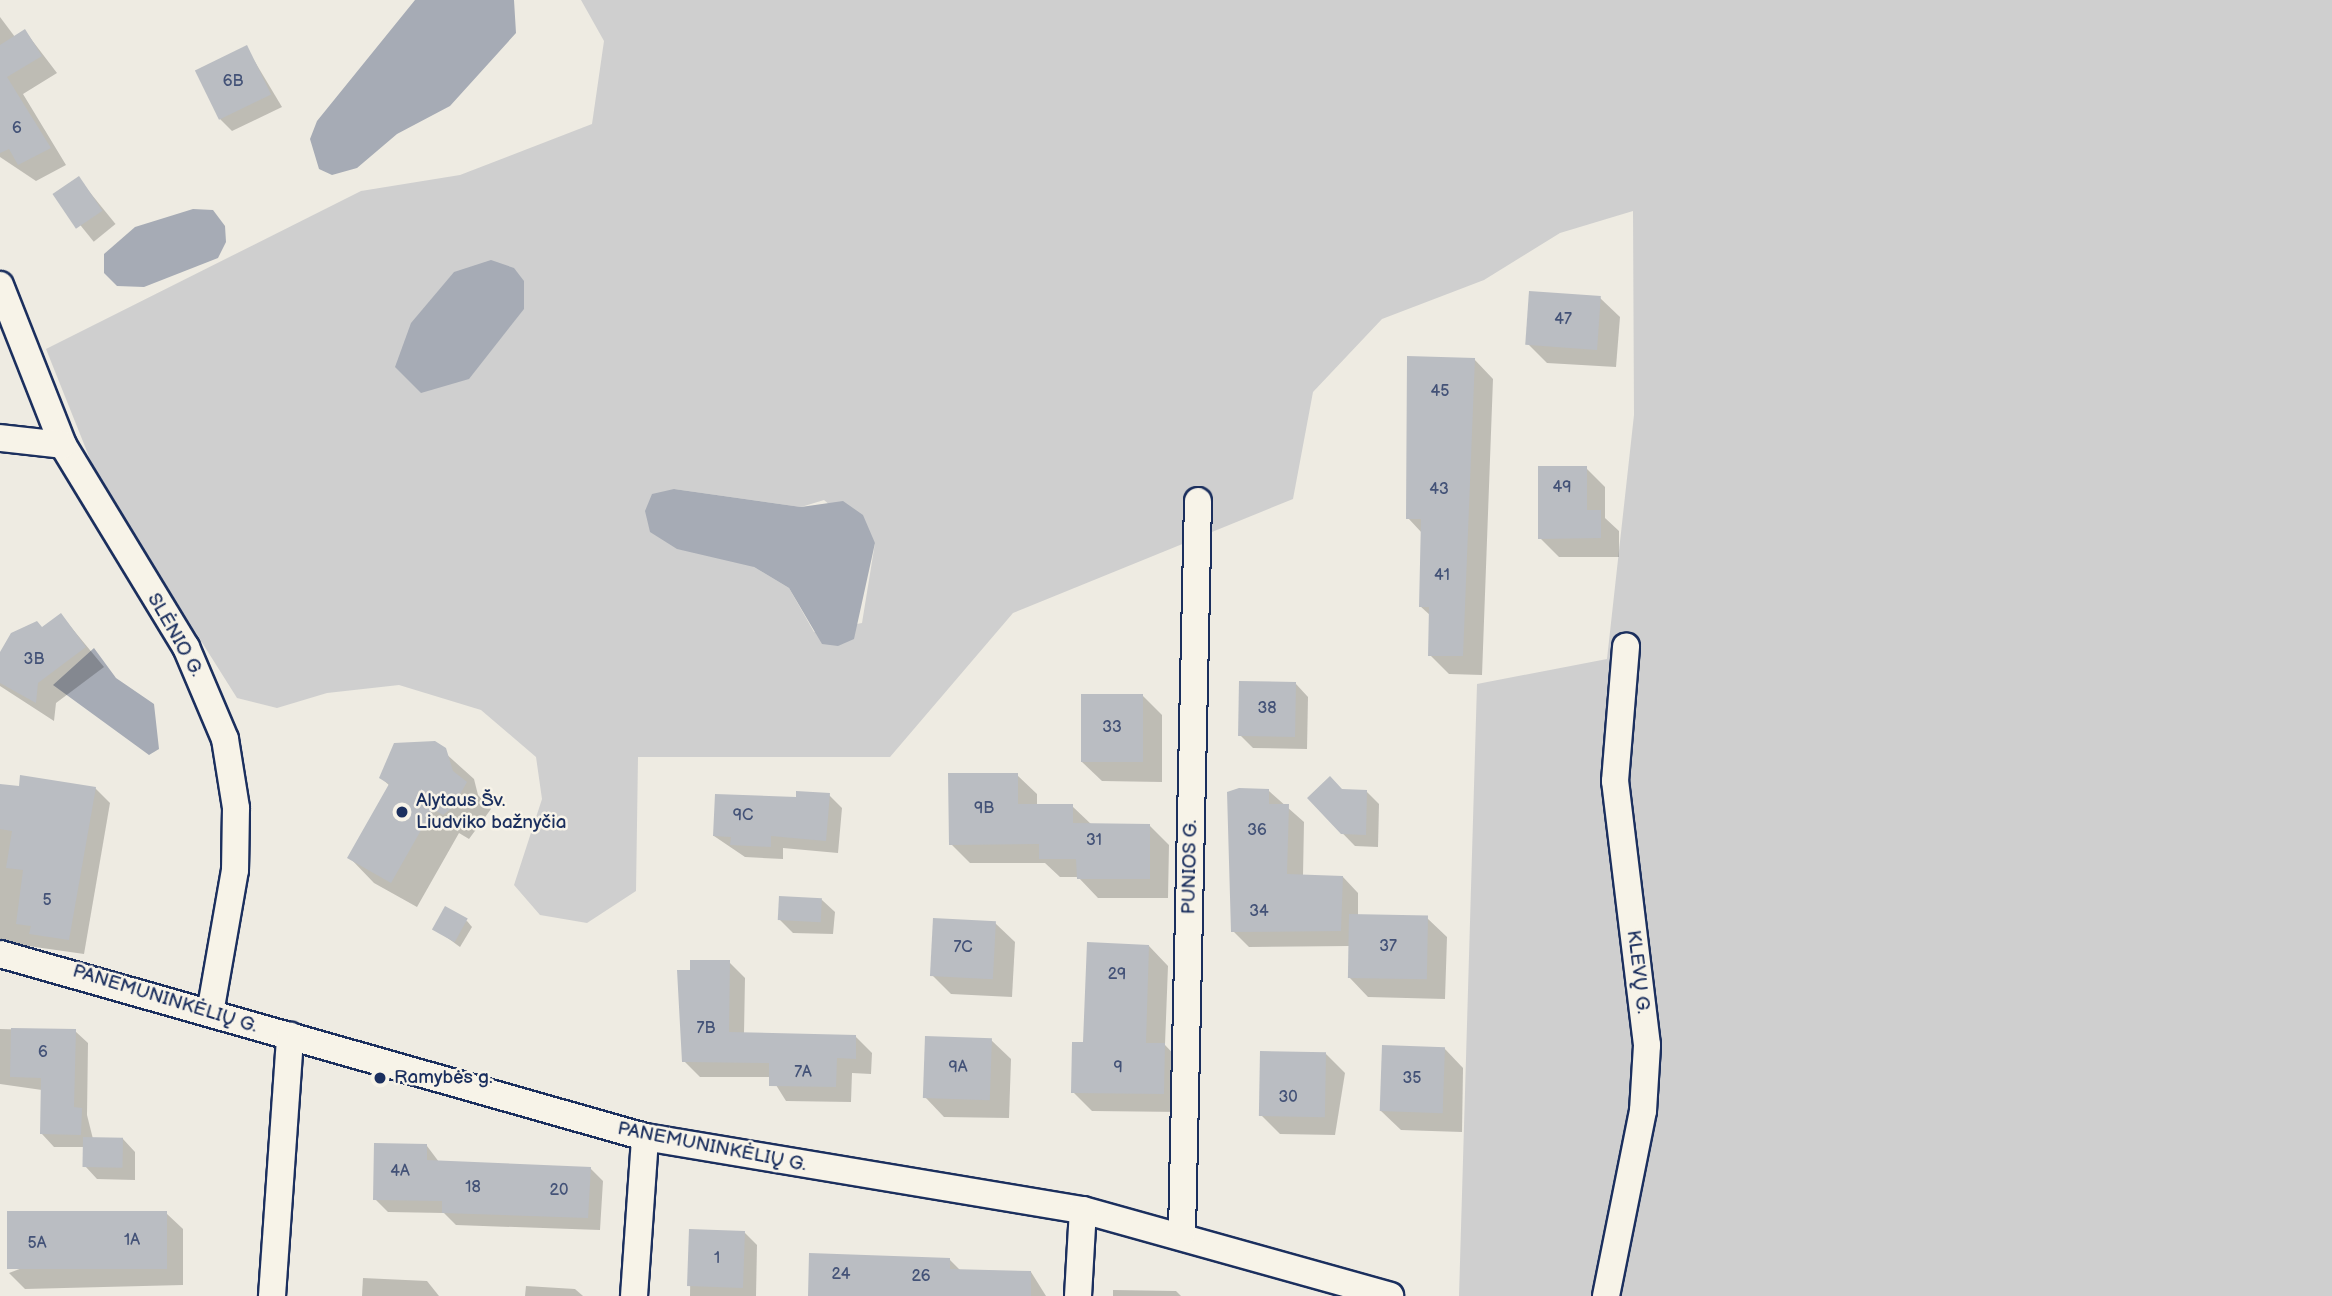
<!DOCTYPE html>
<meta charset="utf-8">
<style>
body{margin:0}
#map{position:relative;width:2332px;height:1296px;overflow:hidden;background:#eeebe2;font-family:"Balsamiq Sans",sans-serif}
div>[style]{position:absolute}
.green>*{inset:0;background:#cfcfcf}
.water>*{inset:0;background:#a6abb5}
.shadow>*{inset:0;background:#0003;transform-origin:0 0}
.building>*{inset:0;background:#babdc2;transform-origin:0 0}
.roads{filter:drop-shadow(2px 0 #1b2f5e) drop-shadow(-2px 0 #1b2f5e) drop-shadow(0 2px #1b2f5e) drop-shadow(0 -2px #1b2f5e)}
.minor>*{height:26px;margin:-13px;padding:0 13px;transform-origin:13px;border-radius:13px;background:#f7f3e8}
.dots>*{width:19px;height:19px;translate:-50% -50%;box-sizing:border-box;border:4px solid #f7f3e8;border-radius:50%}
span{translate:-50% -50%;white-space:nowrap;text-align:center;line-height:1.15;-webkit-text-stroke:5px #f7f3e8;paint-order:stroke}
.number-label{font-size:16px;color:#435277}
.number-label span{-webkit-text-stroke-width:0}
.street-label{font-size:19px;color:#1b2f5e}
.poi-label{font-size:19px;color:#1b2f5e}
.left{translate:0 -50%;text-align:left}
</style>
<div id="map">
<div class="green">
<i style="clip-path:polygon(evenodd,581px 0,2332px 0,2332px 1296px,1459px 1296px,1477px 684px,1607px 659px,1634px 415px,1633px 211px,1560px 233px,1484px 280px,1382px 319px,1313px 392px,1293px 499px,1013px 613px,890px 757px,638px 757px,636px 891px,587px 923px,540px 915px,514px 885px,542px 799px,536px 757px,481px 710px,399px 685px,327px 693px,277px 708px,237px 698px,96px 474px,46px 349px,361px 191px,460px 175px,592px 124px,604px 41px,581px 0,674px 489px,801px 507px,824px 500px,875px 543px,862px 623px,814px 632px,789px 588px,754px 567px,674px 489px)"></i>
</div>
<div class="water">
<i style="clip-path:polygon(415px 0,514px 0,516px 33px,450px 106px,397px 134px,357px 168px,332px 175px,319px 169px,310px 139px,317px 121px)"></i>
<i style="clip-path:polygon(193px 209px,213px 210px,225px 226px,226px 242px,218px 258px,144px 287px,117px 286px,104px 273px,104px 254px,135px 227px)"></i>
<i style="clip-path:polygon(491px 260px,514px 268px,524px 281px,524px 309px,469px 379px,421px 393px,395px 367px,411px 323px,454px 272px)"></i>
<i style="clip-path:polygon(674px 489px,801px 507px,843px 501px,863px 515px,875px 543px,854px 639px,838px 646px,822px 644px,789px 588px,754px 567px,677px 549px,650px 532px,645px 511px,652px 494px)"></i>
<i style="clip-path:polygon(94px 648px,116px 678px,154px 704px,159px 749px,149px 755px,53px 685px)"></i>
</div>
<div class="shadow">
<i style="clip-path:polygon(0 17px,15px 37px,25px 31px,57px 73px,23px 94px,66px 165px,36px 181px,0 157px)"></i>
<i style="clip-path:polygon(246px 47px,282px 107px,232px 131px,219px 118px)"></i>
<i style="left:79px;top:179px;width:58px;height:28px;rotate:51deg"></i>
<i style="clip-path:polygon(1600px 298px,1620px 317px,1616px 367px,1547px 363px,1528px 344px)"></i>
<i style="clip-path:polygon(1474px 359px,1493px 379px,1482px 675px,1449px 674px,1430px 655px,1431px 616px,1420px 606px,1422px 533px,1408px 518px)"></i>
<i style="clip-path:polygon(1586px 468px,1605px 487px,1605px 518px,1619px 531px,1619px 557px,1559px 557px,1540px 538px)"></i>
<i style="clip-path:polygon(61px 615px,104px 667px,56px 703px,54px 721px,0 686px,0 656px)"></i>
<i style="clip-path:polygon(1296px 684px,1308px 697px,1307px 749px,1253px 748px,1240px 735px)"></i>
<i style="clip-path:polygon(1143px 696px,1162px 715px,1162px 782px,1102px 781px,1082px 762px)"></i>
<i style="clip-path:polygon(434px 743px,474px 779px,478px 795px,491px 809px,469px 839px,459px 833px,417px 907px,374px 883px,349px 857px,390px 786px,381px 778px)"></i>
<i style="clip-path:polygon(1017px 775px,1037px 794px,1037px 806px,1072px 806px,1092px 825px,1149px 825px,1169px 845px,1168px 898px,1098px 898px,1078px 877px,1060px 877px,1045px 863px,970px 863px,951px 844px)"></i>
<i style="clip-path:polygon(0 786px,95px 788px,110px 803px,84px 954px,0 942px)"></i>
<i style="clip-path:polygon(1343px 790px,1366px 791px,1379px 804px,1378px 847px,1355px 846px,1309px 799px)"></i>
<i style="clip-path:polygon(1269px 791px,1304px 822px,1303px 876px,1343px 877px,1358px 893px,1358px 916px,1427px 918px,1447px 937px,1445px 999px,1368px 997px,1349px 977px,1350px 946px,1249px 947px,1233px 931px)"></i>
<i style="clip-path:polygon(829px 795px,842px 808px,838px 853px,783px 848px,783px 859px,745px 857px,714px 836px,797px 799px)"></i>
<i style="clip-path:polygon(822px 900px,835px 912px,833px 934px,793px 933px,780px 920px)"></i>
<i style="clip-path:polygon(467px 921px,472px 927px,460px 947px,434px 928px)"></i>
<i style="clip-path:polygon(995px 923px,1015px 942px,1012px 997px,951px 994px,932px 975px)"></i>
<i style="clip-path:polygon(1149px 946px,1168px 966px,1165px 1045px,1183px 1064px,1183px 1112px,1092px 1111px,1073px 1092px,1085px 1044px)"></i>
<i style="clip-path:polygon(729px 962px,745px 978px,744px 1034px,856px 1037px,872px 1053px,871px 1074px,852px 1073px,851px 1102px,786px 1101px,771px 1077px,700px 1077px,684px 1061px,692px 972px)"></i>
<i style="clip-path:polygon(0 1004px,0 1029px,75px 1031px,88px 1043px,87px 1115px,93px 1139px,123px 1139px,135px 1152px,135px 1180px,97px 1179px,85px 1166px,85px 1147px,54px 1147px,42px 1134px,42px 1090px,0 1084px)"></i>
<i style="clip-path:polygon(991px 1040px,1011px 1059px,1009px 1118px,944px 1117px,925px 1097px)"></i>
<i style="clip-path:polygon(1444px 1048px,1463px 1068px,1462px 1132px,1401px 1130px,1381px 1111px)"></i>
<i style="clip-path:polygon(1326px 1054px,1345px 1073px,1335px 1135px,1280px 1134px,1261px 1115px)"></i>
<i style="clip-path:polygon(427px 1146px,439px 1162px,590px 1168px,603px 1181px,600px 1230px,456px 1225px,444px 1213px,388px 1212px,375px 1199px)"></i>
<i style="clip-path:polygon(166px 1213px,183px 1229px,183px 1285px,25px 1289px,9px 1273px)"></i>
<i style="clip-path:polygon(691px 1231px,744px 1232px,757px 1245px,756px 1296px,690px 1296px)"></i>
<i style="clip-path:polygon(950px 1260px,961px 1271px,1031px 1272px,1046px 1296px,810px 1296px)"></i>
<i style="clip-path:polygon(363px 1278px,427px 1281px,439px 1296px,362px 1296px)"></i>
<i style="clip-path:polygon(526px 1286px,575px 1289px,583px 1296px,525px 1296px)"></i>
<i style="clip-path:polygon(1113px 1290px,1176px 1291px,1181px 1296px,1113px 1296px)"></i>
</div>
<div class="building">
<i style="clip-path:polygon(25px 29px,42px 56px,7px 77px,51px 148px,18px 165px,9px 149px,0 153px,0 45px)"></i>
<i style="left:247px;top:45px;width:55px;height:58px;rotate:64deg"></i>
<i style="left:79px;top:176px;width:42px;height:32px;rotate:56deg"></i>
<i style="left:1529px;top:291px;width:72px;height:54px;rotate:4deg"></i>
<i style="clip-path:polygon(1407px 356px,1475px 358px,1463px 656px,1428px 656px,1429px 607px,1419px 607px,1421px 519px,1406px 519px)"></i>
<i style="clip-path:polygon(1538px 466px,1587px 466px,1587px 510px,1601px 510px,1601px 538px,1538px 539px)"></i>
<i style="clip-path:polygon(61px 613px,86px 647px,38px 683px,36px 703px,0 683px,0 652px,11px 633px,37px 621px,42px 627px)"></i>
<i style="left:1239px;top:681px;width:57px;height:55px;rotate:1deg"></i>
<i style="left:1081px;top:694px;width:62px;height:68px"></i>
<i style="clip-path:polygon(435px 741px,446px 748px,453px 771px,467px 782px,453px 807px,443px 815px,433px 809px,391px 883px,347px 858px,389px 784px,379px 778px,394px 743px)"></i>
<i style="clip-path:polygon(948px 773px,1018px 773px,1018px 804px,1073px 804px,1073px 823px,1150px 824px,1150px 879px,1077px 879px,1076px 859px,1039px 859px,1039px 844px,949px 845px)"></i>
<i style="clip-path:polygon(20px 775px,96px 787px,69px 940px,29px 934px,31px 926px,16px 924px,23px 870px,6px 868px,12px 831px,0 829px,0 784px,19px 786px)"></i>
<i style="clip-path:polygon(1330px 776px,1342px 789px,1367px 790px,1366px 835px,1341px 834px,1307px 798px)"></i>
<i style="clip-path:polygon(1239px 788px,1269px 789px,1269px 804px,1289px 804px,1287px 874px,1343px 876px,1341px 931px,1231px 932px,1227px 792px)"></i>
<i style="clip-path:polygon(796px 791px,830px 793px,826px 841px,771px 836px,771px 847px,730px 845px,731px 837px,713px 836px,715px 794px,796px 797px)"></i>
<i style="left:779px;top:896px;width:43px;height:24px;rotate:3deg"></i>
<i style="left:445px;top:906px;width:26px;height:27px;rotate:29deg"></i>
<i style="left:1349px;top:914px;width:79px;height:64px;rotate:1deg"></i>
<i style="left:933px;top:918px;width:63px;height:58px;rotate:3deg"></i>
<i style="clip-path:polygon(1087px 942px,1149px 945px,1146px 1043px,1165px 1043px,1164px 1094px,1071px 1093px,1072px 1042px,1083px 1042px)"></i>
<i style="clip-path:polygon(690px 960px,730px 960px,729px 1032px,856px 1035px,856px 1059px,837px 1058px,836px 1087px,769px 1086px,769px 1063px,682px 1062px,677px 970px,690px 970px)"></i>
<i style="clip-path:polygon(11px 1028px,76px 1029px,74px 1107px,82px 1108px,81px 1135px,40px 1134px,41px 1078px,10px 1077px)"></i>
<i style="left:925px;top:1036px;width:67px;height:62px;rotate:2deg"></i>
<i style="left:1382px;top:1045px;width:63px;height:66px;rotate:2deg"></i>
<i style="left:1260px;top:1051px;width:66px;height:65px;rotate:1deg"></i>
<i style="left:83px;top:1137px;width:40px;height:30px;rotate:1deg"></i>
<i style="clip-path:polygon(374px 1143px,427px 1144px,427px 1160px,591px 1167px,588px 1218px,442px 1213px,442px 1201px,373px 1200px)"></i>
<i style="left:167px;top:1211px;width:58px;height:160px;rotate:90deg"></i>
<i style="left:689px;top:1229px;width:56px;height:57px;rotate:2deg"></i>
<i style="clip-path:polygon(809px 1253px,950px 1258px,950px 1269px,1031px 1271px,1031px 1296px,808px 1296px)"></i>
</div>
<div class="roads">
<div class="minor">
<i style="left:0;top:285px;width:172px;rotate:68.5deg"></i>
<i style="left:63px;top:445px;width:237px;rotate:58.7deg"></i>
<i style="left:186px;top:647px;width:100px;rotate:67deg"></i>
<i style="left:225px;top:739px;width:70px;rotate:80.9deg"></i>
<i style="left:236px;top:808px;width:62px;rotate:90.9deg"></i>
<i style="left:235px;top:870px;width:145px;rotate:99.9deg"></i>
<i style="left:0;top:438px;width:63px;rotate:6.3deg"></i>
<i style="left:0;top:954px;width:670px;rotate:15.84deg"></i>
<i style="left:645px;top:1137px;width:444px;rotate:9.5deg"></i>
<i style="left:1083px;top:1210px;width:319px;rotate:15.6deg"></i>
<i style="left:1182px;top:1233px;width:732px;rotate:-88.75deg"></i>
<i style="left:272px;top:1296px;width:261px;rotate:-86deg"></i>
<i style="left:634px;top:1296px;width:159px;rotate:-86deg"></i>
<i style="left:1078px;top:1296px;width:86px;rotate:-86.7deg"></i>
<i style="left:1606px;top:1296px;width:189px;rotate:-78.7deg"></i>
<i style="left:1643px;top:1111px;width:66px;rotate:-86.5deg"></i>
<i style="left:1647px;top:1045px;width:266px;rotate:-96.9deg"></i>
<i style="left:1615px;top:781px;width:135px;rotate:-85.3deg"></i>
</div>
</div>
<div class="dots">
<i style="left:402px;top:812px;background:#1b2f5e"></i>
<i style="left:380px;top:1078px;background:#1b2f5e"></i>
</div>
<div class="number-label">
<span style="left:233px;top:82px">6B</span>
<span style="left:17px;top:129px">6</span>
<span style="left:1563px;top:320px">47</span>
<span style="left:1440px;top:392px">45</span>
<span style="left:1562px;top:488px">49</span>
<span style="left:1439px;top:490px">43</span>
<span style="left:1442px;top:576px">41</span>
<span style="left:34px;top:660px">3B</span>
<span style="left:1267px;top:709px">38</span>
<span style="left:1112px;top:728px">33</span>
<span style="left:984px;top:809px">9B</span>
<span style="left:743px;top:816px">9C</span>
<span style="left:1257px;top:831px">36</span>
<span style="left:1094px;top:841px">31</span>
<span style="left:47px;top:901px">5</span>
<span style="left:1259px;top:912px">34</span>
<span style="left:1388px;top:947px">37</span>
<span style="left:963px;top:948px">7C</span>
<span style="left:1117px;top:975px">29</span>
<span style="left:706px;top:1029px">7B</span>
<span style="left:43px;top:1053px">6</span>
<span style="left:958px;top:1068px">9A</span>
<span style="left:1118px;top:1068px">9</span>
<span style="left:803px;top:1073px">7A</span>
<span style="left:1412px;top:1079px">35</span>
<span style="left:1288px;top:1098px">30</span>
<span style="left:400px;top:1172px">4A</span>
<span style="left:473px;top:1188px">18</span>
<span style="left:559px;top:1191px">20</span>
<span style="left:132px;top:1241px">1A</span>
<span style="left:37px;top:1244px">5A</span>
<span style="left:717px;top:1259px">1</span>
<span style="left:841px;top:1275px">24</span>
<span style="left:921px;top:1277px">26</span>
</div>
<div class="street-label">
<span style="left:175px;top:635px;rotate:60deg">SLĖNIO G.</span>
<span style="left:1190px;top:867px;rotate:-89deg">PUNIOS G.</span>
<span style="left:1638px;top:972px;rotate:83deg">KLEVŲ G.</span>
<span style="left:165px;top:999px;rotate:17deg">PANEMUNINKĖLIŲ G.</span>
<span style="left:712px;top:1147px;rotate:11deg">PANEMUNINKĖLIŲ G.</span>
</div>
<div class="poi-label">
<span class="left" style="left:416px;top:812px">Alytaus Šv.<br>Liudviko bažnyčia</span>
<span class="left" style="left:394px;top:1078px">Ramybės g.</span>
</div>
</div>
